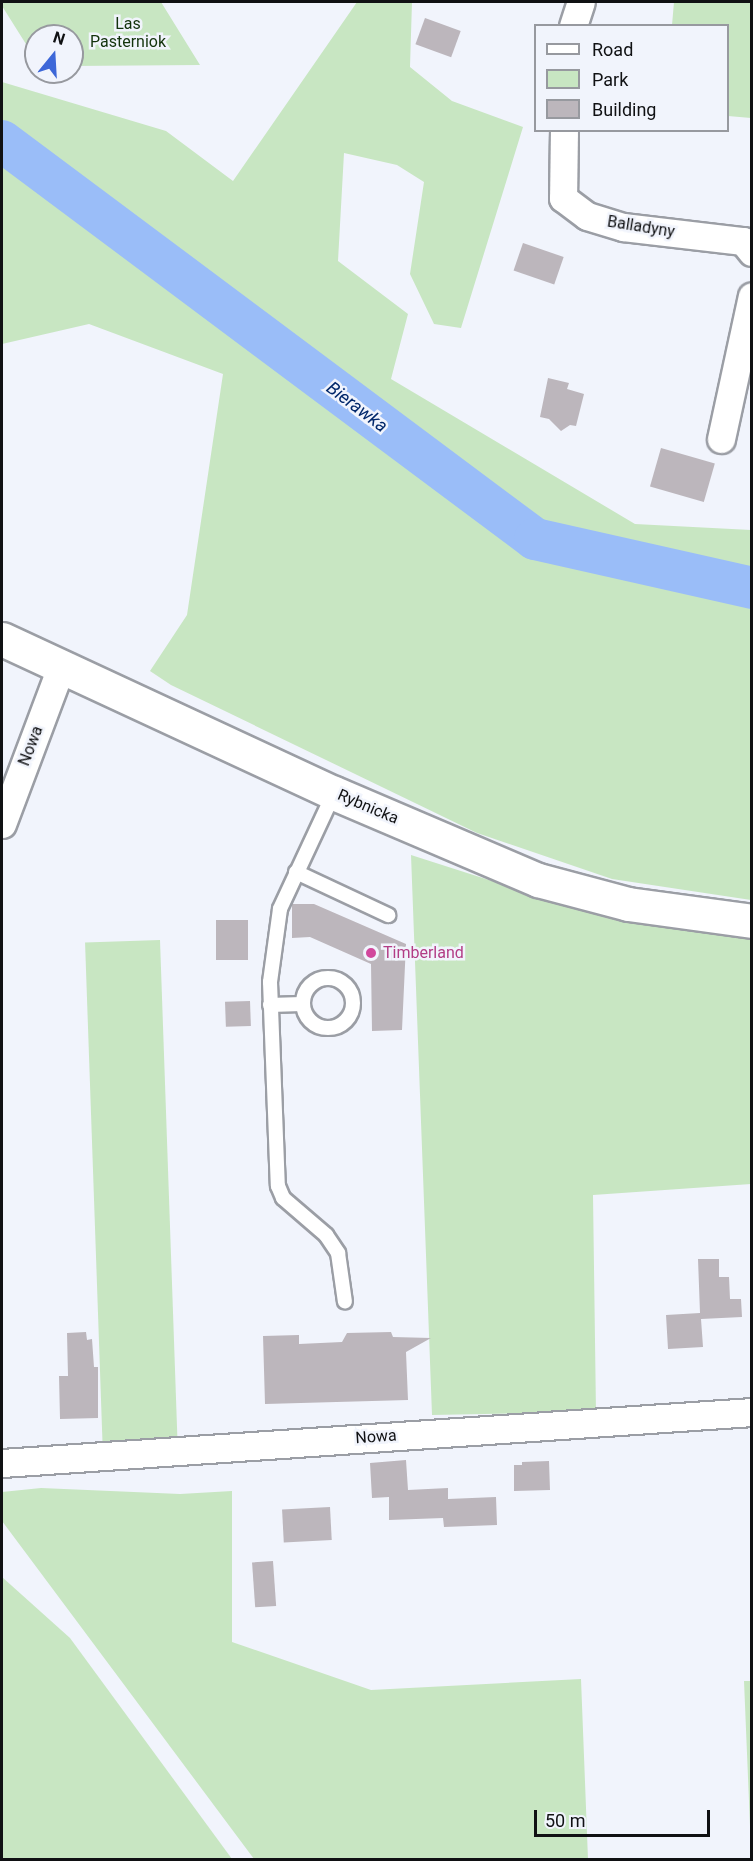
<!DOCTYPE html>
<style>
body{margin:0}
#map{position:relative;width:753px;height:1861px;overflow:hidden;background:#f1f4fc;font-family:Roboto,sans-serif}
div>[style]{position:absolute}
.green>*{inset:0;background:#c8e6c2;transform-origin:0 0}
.river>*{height:42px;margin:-21px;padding:0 21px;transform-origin:21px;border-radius:21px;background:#9abdf8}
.building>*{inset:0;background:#bcb6bc;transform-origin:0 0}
.roads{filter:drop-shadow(2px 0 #9b9ea5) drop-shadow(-2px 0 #9b9ea5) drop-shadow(0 2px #9b9ea5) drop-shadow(0 -2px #9b9ea5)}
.service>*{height:14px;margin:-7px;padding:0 7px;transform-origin:7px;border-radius:7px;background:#fff}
.service>.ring{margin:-7px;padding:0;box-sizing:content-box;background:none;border:14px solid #fff;border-radius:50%}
.minor>*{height:27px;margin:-13.5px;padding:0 13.5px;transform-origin:13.5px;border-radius:13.5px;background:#fff}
.secondary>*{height:33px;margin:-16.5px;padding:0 16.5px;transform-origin:16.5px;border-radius:16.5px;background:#fff}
.dots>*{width:16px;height:16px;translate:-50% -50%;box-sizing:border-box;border:3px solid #f1f4fc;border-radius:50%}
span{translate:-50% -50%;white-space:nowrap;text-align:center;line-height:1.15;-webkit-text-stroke:5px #f1f4fc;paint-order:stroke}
.park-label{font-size:16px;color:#13330c}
.street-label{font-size:16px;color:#101113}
.hotel-label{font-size:16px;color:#b23c85}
.left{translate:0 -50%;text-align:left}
.water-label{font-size:18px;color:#02286b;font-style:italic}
.frame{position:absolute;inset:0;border:3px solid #101113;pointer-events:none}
.legend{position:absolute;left:534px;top:24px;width:195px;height:108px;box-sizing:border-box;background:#f1f4fc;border:2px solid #97999f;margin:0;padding:8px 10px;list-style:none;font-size:18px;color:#101113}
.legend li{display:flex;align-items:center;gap:12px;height:30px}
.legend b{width:30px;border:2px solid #97999f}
.north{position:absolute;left:24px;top:24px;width:60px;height:60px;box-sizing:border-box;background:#f1f4fc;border:2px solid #97999f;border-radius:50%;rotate:18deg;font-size:16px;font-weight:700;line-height:24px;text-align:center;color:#101113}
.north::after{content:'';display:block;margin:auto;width:21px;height:27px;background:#3d67d8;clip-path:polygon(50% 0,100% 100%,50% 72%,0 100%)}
.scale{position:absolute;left:534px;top:1810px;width:176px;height:27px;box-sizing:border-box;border:3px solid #101113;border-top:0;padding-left:8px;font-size:18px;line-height:21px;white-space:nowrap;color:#101113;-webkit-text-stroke:4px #f1f4fc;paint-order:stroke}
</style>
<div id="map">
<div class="green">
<i style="clip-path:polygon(2px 2px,161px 2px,200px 65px,72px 66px,72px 36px,36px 36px,36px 60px,2px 6px)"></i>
<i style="clip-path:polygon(357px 2px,412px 2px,410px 67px,452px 101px,523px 127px,461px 328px,434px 324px,410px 274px,424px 182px,397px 165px,344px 153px,338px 261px,408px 314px,391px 379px,635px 524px,751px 530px,751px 900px,612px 879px,477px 833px,171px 685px,150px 671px,187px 615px,223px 374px,89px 324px,2px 344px,2px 82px,166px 131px,233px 181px)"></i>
<i style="clip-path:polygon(674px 2px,751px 2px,751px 118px,728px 116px,728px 26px,672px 25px)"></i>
<i style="clip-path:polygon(411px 855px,607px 918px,751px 939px,751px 1184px,593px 1195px,596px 1412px,432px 1415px)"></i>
<i style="left:160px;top:940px;width:499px;height:75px;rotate:88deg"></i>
<i style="clip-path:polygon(41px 1488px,180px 1494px,232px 1491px,232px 1642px,371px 1690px,581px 1679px,588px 1859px,254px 1859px,2px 1521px,2px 1492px)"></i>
<i style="clip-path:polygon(2px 1577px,70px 1638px,232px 1859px,2px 1859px)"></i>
<i style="clip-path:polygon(744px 1681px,751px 1681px,751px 1850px)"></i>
</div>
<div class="river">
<i style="left:2px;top:141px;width:665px;rotate:36.75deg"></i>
<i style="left:535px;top:539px;width:222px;rotate:12.7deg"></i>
</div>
<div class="building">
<i style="left:425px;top:18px;width:38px;height:28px;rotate:20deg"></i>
<i style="left:523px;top:243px;width:43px;height:29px;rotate:19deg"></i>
<i style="clip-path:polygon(548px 378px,569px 383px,567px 389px,584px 394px,576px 426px,570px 425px,561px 431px,549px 419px,540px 417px)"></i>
<i style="left:661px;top:448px;width:56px;height:40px;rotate:16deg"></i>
<i style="clip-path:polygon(292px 904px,314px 904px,406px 944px,402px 1030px,372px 1031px,371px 964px,310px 937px,292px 938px)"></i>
<i style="left:248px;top:920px;width:40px;height:32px;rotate:90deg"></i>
<i style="left:250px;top:1001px;width:25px;height:25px;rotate:88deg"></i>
<i style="clip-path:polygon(698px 1259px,719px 1259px,719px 1277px,729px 1277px,730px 1299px,741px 1299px,742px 1317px,701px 1319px,703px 1347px,668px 1349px,666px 1315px,700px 1313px)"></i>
<i style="clip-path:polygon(86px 1332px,87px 1340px,92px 1339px,94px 1367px,98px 1367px,98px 1418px,60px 1419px,59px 1376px,68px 1376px,67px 1333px)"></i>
<i style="clip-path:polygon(391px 1332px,393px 1337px,431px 1338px,406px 1352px,408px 1400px,265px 1404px,263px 1336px,299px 1335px,299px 1344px,342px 1342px,347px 1333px)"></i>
<i style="clip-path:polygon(406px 1460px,408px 1490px,448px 1488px,448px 1499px,496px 1497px,497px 1525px,444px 1527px,443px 1518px,389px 1520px,389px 1497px,372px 1498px,370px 1463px)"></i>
<i style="clip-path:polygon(549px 1461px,550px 1490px,514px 1491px,514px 1465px,522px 1465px,522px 1462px)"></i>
<i style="left:330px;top:1507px;width:33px;height:48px;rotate:87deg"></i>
<i style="left:273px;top:1561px;width:45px;height:21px;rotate:86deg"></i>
</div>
<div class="roads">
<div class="service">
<i style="left:334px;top:793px;width:128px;rotate:115deg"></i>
<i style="left:280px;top:909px;width:74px;rotate:97.8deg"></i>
<i style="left:270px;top:982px;width:204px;rotate:87.8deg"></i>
<i style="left:278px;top:1186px;width:13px;rotate:67deg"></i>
<i style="left:283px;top:1198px;width:57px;rotate:40.7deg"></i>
<i style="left:326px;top:1235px;width:22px;rotate:56deg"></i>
<i style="left:338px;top:1253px;width:49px;rotate:81.9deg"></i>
<i style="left:296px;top:872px;width:102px;rotate:25.1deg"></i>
<i class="ring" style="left:303px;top:978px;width:36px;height:36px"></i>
<i style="left:270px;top:1005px;width:32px;rotate:-2deg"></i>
</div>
<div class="minor">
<i style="left:573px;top:26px;width:25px;rotate:-72deg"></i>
<i style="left:564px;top:130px;width:68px;rotate:90.8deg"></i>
<i style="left:563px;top:198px;width:30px;rotate:37deg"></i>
<i style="left:587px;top:216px;width:38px;rotate:17deg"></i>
<i style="left:623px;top:227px;width:121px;rotate:6.7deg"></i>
<i style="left:743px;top:241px;width:14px;rotate:51deg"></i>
<i style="left:721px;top:439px;width:146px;rotate:-77.8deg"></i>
<i style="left:2px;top:824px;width:168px;rotate:-69.4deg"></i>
<i style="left:2px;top:1463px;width:752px;rotate:-3.89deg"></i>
</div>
<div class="secondary">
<i style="left:2px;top:639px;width:366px;rotate:24.9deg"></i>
<i style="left:334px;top:793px;width:222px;rotate:23.1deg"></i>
<i style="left:538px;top:880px;width:93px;rotate:14.9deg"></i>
<i style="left:628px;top:904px;width:125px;rotate:7.8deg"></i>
</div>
</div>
<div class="dots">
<i style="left:371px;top:953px;background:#d1479c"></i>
</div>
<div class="park-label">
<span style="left:128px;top:33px">Las<br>Pasterniok</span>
</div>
<div class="street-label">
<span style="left:641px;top:227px;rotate:9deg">Balladyny</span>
<span style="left:31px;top:746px;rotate:-69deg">Nowa</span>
<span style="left:368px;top:807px;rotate:23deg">Rybnicka</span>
<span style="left:376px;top:1437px;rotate:-4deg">Nowa</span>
</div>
<div class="hotel-label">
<span class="left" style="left:383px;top:953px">Timberland</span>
</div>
<div class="water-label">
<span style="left:357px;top:407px;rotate:37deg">Bierawka</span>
</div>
<div class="frame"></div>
<ul class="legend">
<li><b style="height:8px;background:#fff"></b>Road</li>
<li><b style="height:16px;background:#c8e6c2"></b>Park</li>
<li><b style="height:16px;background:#bcb6bc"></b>Building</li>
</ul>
<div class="north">N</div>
<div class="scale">50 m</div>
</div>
